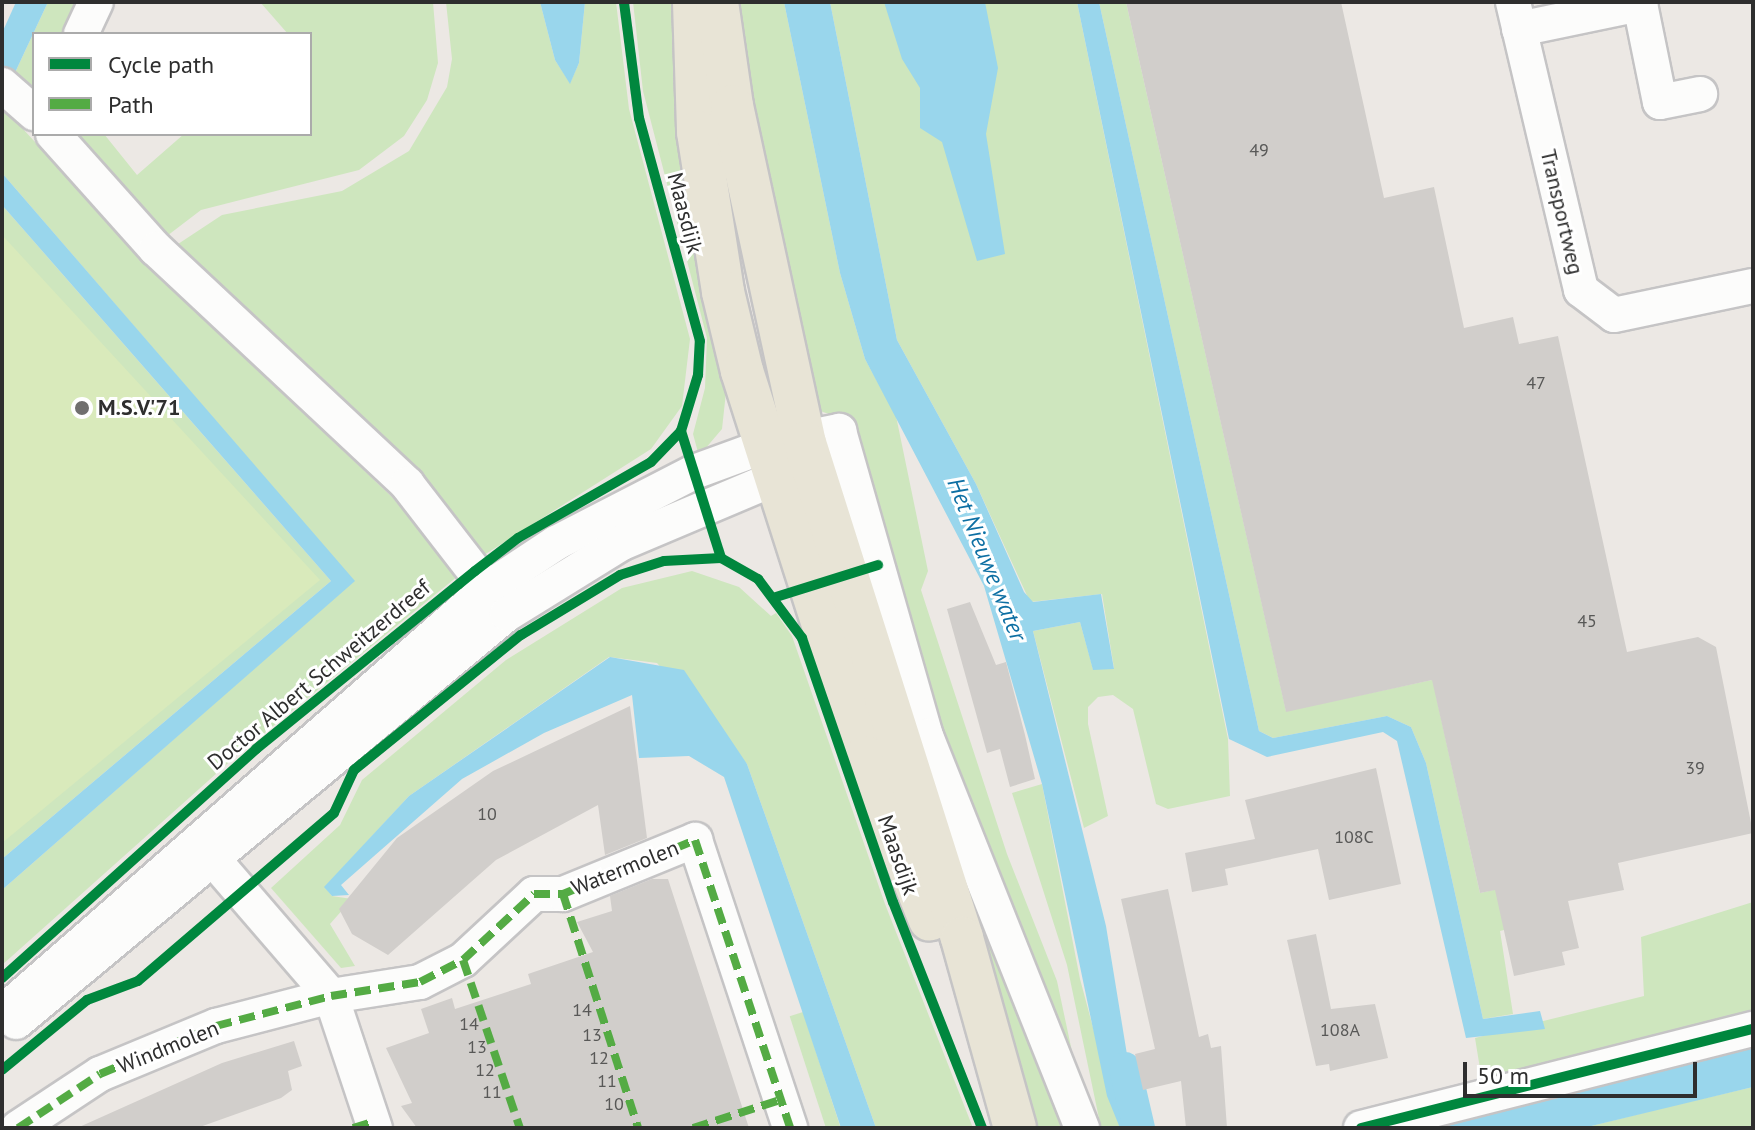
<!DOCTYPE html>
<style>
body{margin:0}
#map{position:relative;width:1755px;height:1130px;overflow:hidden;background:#ece8e4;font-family:"PT Sans",sans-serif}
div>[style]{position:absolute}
.green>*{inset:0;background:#cee6be;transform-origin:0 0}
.pitch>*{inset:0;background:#d9eabb}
.water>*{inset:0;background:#99d6ec}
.canal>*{height:32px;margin:-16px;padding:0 16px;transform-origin:16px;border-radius:16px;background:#99d6ec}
.building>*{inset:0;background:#d1cecb}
.roads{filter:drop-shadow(2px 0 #c5c4c5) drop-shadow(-2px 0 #c5c4c5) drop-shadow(0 2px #c5c4c5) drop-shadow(0 -2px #c5c4c5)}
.minor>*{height:34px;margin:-17px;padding:0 17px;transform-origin:17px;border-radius:17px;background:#fcfcfb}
.major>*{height:42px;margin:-21px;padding:0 21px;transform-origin:21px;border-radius:21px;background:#e8e4d6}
.quiet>*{height:8px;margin-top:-4px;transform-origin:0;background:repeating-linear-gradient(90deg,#54ab44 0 16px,transparent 0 24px)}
.cycleway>*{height:10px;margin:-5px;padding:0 5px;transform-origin:5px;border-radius:5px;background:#00873e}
.dots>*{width:22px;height:22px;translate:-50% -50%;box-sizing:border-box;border:4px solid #fff;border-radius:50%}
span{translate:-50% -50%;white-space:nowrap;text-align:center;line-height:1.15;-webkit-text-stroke:6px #fff;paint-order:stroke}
.number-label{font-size:18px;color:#585857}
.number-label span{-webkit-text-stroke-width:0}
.street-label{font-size:22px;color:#2e2e2e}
.poi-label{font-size:22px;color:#2e2e2e;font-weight:700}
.left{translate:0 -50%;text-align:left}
.water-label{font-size:24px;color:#0d6fa3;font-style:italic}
.frame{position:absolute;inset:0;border:4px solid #2e2e2e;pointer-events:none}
.legend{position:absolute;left:32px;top:32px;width:280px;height:104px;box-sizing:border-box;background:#fff;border:2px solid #ababab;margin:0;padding:10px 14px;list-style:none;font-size:24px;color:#2e2e2e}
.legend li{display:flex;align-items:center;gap:16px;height:40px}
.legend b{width:40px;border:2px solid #ababab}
.scale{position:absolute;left:1463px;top:1062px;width:234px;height:36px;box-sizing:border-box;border:4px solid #2e2e2e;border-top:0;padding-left:10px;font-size:24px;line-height:28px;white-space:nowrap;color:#2e2e2e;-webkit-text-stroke:6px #fff;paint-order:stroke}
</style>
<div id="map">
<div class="green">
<i style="clip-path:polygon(48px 2px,77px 2px,61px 34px,34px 34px,32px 89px,12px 79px)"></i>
<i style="clip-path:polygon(260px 2px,433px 2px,438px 63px,427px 100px,404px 136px,359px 170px,201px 210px,163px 239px,69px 134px,104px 134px,137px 175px,184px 134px,310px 134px,310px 34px,288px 34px)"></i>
<i style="clip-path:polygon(446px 2px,540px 2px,555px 60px,570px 83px,579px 63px,585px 2px,616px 2px,629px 109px,690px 339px,682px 406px,651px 449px,481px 557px,172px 248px,222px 215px,342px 191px,409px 151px,447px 87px,452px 59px)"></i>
<i style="clip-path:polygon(633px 2px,677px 2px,727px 383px,722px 429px,699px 456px,693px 434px,705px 388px,707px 338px,643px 91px)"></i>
<i style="clip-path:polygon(727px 2px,784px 2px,840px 273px,865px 359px,896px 416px,928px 571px,921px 590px,1007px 854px,1057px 981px,1084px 1108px,934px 733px,844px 419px,817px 410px)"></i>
<i style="clip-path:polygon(830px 2px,1077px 2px,1228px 739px,1230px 796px,1168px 809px,1156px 804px,1133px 709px,1113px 695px,1098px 697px,1088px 707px,1088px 724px,1108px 816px,1084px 828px,1033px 631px,1080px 622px,1093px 669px,1114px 668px,1102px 594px,1030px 602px,976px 484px,897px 340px)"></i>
<i style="clip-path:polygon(1099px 2px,1126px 2px,1286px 711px,1441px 678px,1436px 696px,1480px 893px,1524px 883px,1531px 923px,1500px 931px,1513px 1014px,1483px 1019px,1426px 763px,1411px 727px,1387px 716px,1273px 738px,1259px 731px)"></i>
<i style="clip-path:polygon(2px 106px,143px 260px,393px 498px,458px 576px,236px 756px,2px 965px,2px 890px,354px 581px,2px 173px)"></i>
<i style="clip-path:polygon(2px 205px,331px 581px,2px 859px)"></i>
<i style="clip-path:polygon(692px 571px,739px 587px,771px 616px,776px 613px,792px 636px,885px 904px,973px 1128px,876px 1128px,747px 764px,657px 663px,609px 657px,409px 796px,325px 887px,332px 896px,352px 899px,330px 924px,355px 966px,341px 968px,271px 888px,340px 825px,362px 780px,506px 660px,622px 588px)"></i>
<i style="clip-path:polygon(1042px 784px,1080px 979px,1120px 1128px,1101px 1128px,1067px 965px,1012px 793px)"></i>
<i style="clip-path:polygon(934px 790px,1065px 1128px,1030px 1128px)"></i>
<i style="clip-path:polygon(1753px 902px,1753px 1015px,1483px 1087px,1475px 1038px,1644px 996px,1641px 937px)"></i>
<i style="left:803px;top:1012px;width:122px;height:14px;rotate:72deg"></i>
<i style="clip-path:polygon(1753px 1087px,1753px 1128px,1583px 1128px,1667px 1107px)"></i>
</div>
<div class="pitch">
<i style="clip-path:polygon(2px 235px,320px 580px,2px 843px)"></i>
</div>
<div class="water">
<i style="clip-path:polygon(16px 2px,48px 2px,12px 79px,2px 74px,2px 33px)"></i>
<i style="clip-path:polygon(540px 2px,585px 2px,579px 63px,570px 84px,555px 60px)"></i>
<i style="clip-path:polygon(784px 2px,830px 2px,897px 340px,976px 484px,1024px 592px,1033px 602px,1101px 594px,1114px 669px,1093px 670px,1080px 622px,1033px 631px,1106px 926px,1139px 1128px,1120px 1128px,1107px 1096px,1042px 784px,984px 586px,865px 359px,840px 273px)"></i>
<i style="clip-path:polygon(884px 2px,985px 2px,998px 68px,986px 134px,1005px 254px,977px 261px,942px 142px,920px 128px,920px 88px,902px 59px)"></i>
<i style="clip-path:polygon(1077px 2px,1099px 2px,1259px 731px,1273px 738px,1387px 716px,1411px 727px,1426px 763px,1483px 1019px,1540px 1011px,1545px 1029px,1466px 1038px,1397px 741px,1383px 732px,1267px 757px,1229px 739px)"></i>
<i style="clip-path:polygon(2px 173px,355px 581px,2px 890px,2px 859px,331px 581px,2px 205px)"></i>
<i style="clip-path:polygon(610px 657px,684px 670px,747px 764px,876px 1128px,841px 1128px,724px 777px,689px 756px,639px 758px,632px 695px,544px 733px,462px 779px,341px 885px,349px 895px,332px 896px,324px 887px,409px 796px)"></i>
<i style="clip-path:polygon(1753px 1048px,1753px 1087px,1583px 1128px,1423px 1128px)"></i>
</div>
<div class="canal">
<i style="left:1125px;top:1068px;width:62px;rotate:76.9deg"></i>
</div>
<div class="building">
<i style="clip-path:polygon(1126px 2px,1341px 2px,1384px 198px,1434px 187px,1464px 328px,1513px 317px,1519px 344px,1558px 336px,1627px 652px,1698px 637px,1716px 647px,1753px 833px,1618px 863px,1624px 890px,1568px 901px,1579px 948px,1562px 952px,1565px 965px,1514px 976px,1495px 890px,1480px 893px,1432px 680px,1286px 712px)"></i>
<i style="clip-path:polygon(970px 602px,996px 665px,1006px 662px,1025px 735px,1035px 779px,1010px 787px,1000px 749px,987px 753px,947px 609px)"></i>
<i style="clip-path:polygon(630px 706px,647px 838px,605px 855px,598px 805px,496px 860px,388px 955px,352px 934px,339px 909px,397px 838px,493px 771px)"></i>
<i style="clip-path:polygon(1376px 768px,1401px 884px,1329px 900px,1318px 849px,1225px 869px,1228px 885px,1192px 892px,1185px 853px,1255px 839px,1245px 800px)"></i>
<i style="clip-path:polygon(652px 879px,668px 879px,749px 1128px,417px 1128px,401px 1106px,412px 1103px,386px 1048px,429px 1033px,421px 1009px,452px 998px,455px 1009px,531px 984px,528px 974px,593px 952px,577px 922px,612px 911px,610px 896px)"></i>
<i style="clip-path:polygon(1168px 889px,1199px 1037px,1208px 1034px,1211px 1048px,1221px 1046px,1227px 1128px,1186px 1128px,1181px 1081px,1143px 1090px,1135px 1054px,1155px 1049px,1121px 899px)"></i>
<i style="clip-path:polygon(1316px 934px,1331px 1009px,1375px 1004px,1388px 1058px,1330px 1071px,1329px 1064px,1316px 1066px,1287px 940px)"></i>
<i style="clip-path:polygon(294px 1041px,302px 1066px,288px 1071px,292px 1090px,281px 1098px,197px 1128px,77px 1128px,222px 1063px)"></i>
</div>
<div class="roads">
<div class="minor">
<i style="left:1513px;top:2px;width:296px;rotate:76.7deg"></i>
<i style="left:1581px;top:290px;width:41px;rotate:37.1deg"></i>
<i style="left:1614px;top:315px;width:142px;rotate:-11.8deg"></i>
<i style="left:1519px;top:29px;width:124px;rotate:-11.7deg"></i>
<i style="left:1640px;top:4px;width:100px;rotate:78.5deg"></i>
<i style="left:1660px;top:102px;width:41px;rotate:-11.3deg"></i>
<i style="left:81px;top:34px;width:35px;rotate:-65deg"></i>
<i style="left:2px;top:85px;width:43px;rotate:41.2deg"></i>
<i style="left:53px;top:134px;width:154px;rotate:48.2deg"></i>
<i style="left:156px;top:249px;width:344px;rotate:43.1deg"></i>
<i style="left:407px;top:484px;width:155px;rotate:52.3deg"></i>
<i style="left:200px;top:844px;width:201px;rotate:49.2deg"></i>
<i style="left:331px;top:996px;width:139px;rotate:71.6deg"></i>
<i style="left:2px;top:1013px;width:646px;rotate:-41.17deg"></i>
<i style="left:488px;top:588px;width:82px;rotate:-33.5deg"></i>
<i style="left:556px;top:543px;width:155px;rotate:-27.2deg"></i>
<i style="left:694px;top:472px;width:76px;rotate:-20.1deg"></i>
<i style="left:765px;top:446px;width:76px;rotate:-11.5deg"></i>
<i style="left:839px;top:431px;width:317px;rotate:74.1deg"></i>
<i style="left:926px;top:736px;width:422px;rotate:68.3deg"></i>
<i style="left:16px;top:1022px;width:638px;rotate:-39.73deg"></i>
<i style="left:507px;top:614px;width:135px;rotate:-31.7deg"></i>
<i style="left:622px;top:543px;width:167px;rotate:-22.9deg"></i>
<i style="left:776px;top:478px;width:27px;rotate:-51deg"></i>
<i style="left:18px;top:1128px;width:98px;rotate:-33.4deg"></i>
<i style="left:100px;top:1074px;width:126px;rotate:-22.5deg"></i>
<i style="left:216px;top:1026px;width:119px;rotate:-14.6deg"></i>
<i style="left:331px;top:996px;width:90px;rotate:-8.9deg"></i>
<i style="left:420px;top:982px;width:48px;rotate:-27.1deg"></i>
<i style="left:463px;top:960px;width:97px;rotate:-42.9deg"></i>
<i style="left:534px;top:894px;width:29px"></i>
<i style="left:563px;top:894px;width:143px;rotate:-22.2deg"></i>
<i style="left:695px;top:840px;width:303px;rotate:71.7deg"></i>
<i style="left:1361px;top:1128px;width:404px;rotate:-14.2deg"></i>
</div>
<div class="major">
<i style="left:694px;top:2px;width:130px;rotate:88.2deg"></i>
<i style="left:698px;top:132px;width:162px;rotate:81.1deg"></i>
<i style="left:723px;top:292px;width:81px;rotate:76.5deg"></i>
<i style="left:742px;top:371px;width:405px;rotate:72.3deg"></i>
<i style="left:865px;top:757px;width:175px;rotate:68.3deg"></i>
<i style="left:717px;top:2px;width:105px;rotate:81.8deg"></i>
<i style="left:732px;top:106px;width:345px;rotate:77.8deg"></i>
<i style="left:805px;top:443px;width:519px;rotate:72.4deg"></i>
<i style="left:962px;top:938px;width:197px;rotate:74.4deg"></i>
</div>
</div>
<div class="quiet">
<i style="left:563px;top:894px;width:246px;rotate:72.2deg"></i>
<i style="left:463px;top:960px;width:177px;rotate:71.3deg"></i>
<i style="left:18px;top:1128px;width:98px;rotate:-33.4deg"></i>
<i style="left:100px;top:1074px;width:126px;rotate:-22.5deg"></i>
<i style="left:216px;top:1026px;width:119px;rotate:-14.6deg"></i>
<i style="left:331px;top:996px;width:90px;rotate:-8.9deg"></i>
<i style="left:420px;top:982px;width:48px;rotate:-27.1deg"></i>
<i style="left:463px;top:960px;width:97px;rotate:-42.9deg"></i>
<i style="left:534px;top:894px;width:29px"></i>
<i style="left:563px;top:894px;width:143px;rotate:-22.2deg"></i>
<i style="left:695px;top:840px;width:303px;rotate:71.7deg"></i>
<i style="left:353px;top:1128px;width:21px;rotate:-17deg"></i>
<i style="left:693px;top:1128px;width:91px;rotate:-17.8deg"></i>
</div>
<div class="cycleway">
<i style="left:681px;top:431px;width:133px;rotate:72.5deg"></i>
<i style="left:776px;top:597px;width:107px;rotate:-17.4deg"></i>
<i style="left:2px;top:978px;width:342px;rotate:-42deg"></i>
<i style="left:256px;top:749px;width:282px;rotate:-39.1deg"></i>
<i style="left:475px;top:571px;width:54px;rotate:-37.5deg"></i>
<i style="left:518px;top:538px;width:153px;rotate:-29.7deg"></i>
<i style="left:651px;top:462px;width:43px;rotate:-45.9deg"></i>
<i style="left:681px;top:431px;width:59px;rotate:-73.1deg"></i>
<i style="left:698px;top:375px;width:34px;rotate:-87deg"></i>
<i style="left:700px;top:341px;width:231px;rotate:-105.3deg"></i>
<i style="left:639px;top:118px;width:117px;rotate:-97.4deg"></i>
<i style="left:2px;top:1070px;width:110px;rotate:-39.5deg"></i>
<i style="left:87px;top:1000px;width:54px;rotate:-20.4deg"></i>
<i style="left:138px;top:981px;width:258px;rotate:-40.6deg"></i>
<i style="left:334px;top:813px;width:47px;rotate:-65.1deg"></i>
<i style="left:354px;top:770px;width:215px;rotate:-39deg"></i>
<i style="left:521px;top:635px;width:116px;rotate:-31.2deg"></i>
<i style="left:620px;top:575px;width:46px;rotate:-17.7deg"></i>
<i style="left:664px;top:561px;width:57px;rotate:-3deg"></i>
<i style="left:721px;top:558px;width:43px;rotate:29.6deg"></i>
<i style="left:758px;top:579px;width:74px;rotate:53.3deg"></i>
<i style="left:802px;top:638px;width:279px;rotate:71deg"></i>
<i style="left:893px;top:902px;width:243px;rotate:68.5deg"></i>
<i style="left:1361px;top:1128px;width:404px;rotate:-14.2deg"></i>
</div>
<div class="dots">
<i style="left:82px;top:408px;background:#706f6e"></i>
</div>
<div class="number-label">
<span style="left:1259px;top:150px">49</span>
<span style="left:1536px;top:383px">47</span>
<span style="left:1587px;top:621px">45</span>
<span style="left:1695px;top:768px">39</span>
<span style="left:487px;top:814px">10</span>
<span style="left:1354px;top:837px">108C</span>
<span style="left:582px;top:1010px">14</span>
<span style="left:469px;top:1024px">14</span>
<span style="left:1340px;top:1030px">108A</span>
<span style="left:592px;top:1035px">13</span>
<span style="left:477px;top:1047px">13</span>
<span style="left:599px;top:1058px">12</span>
<span style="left:485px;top:1070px">12</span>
<span style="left:607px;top:1081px">11</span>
<span style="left:492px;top:1092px">11</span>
<span style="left:614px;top:1104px">10</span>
</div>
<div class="street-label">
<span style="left:1562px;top:212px;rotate:77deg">Transportweg</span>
<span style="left:685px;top:213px;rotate:75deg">Maasdijk</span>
<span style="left:319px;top:675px;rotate:-40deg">Doctor Albert Schweitzerdreef</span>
<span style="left:898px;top:855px;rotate:71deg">Maasdijk</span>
<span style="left:625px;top:868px;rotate:-22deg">Watermolen</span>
<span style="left:168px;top:1047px;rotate:-22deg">Windmolen</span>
</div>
<div class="poi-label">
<span class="left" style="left:98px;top:408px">M.S.V.'71</span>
</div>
<div class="water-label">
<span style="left:987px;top:559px;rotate:68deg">Het Nieuwe water</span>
</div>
<div class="frame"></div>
<ul class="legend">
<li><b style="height:10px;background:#00873e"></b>Cycle path</li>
<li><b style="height:10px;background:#54ab44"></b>Path</li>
</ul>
<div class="scale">50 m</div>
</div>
